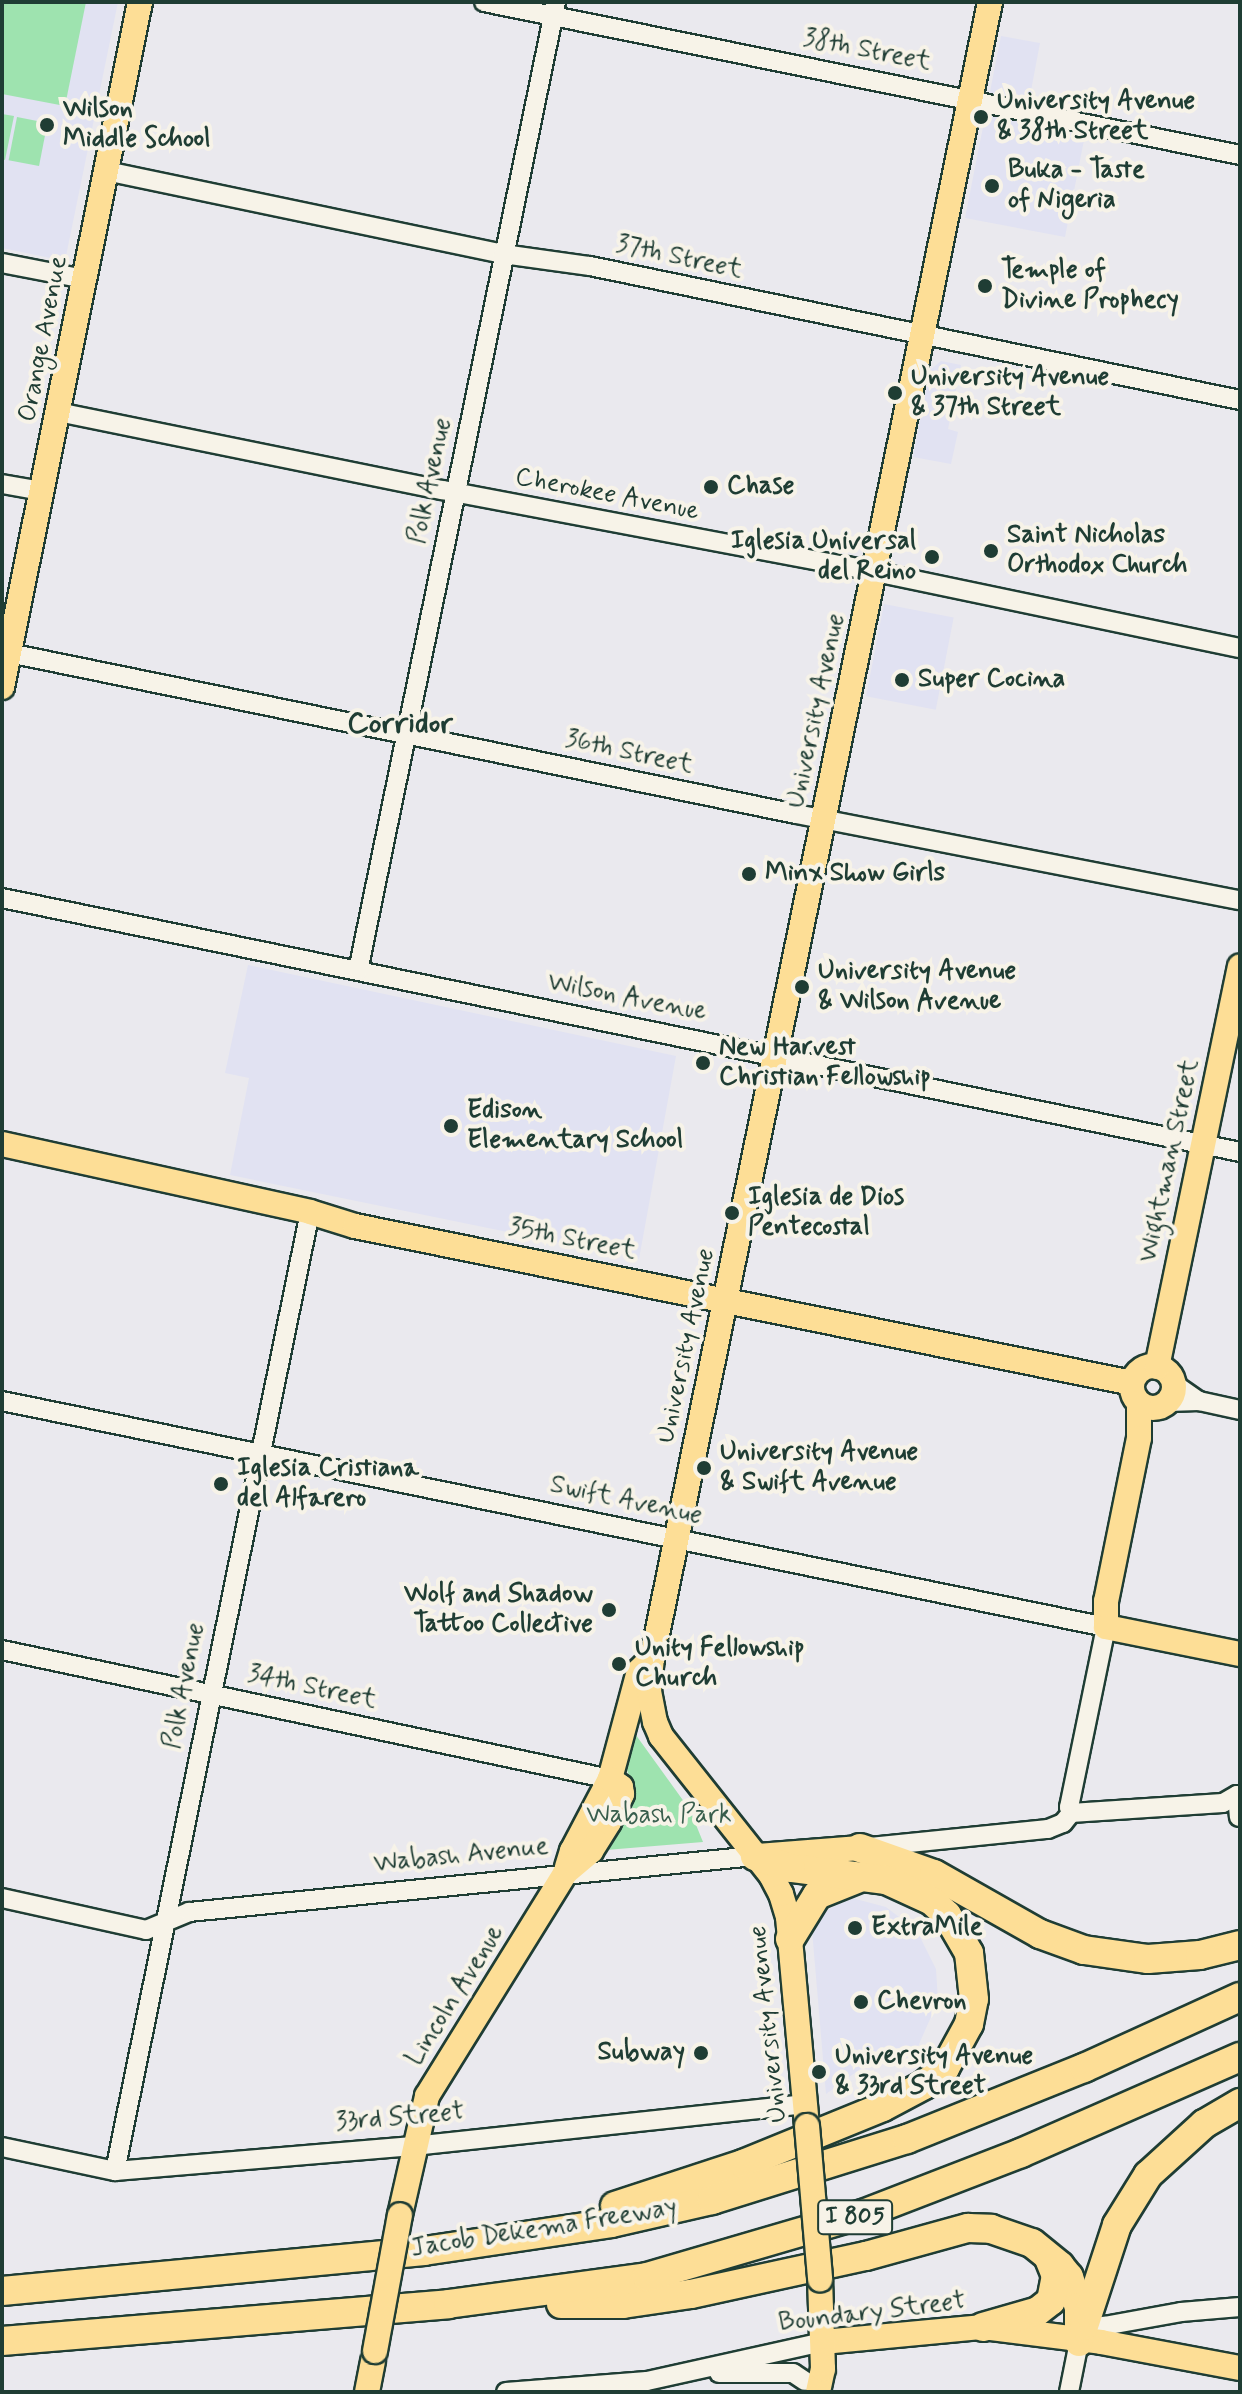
<!DOCTYPE html>
<style>
body{margin:0}
#map{position:relative;width:1242px;height:2394px;overflow:hidden;background:#eae9ee;font-family:Mynerve,sans-serif}
div>[style]{position:absolute}
.built>*{inset:0;background:#e1e2f2;transform-origin:0 0}
.green>*{inset:0;background:#9ee3af;transform-origin:0 0}
.roads{filter:drop-shadow(2px 0 #1f3d34) drop-shadow(-2px 0 #1f3d34) drop-shadow(0 2px #1f3d34) drop-shadow(0 -2px #1f3d34)}
.minor>*{height:18px;margin:-9px;padding:0 9px;transform-origin:9px;border-radius:9px;background:#f7f3e8}
.major>*{height:24px;margin:-12px;padding:0 12px;transform-origin:12px;border-radius:12px;background:#fdde96}
.major>.ring{margin:-12px;padding:0;box-sizing:content-box;background:none;border:24px solid #fdde96;border-radius:50%}
.highway>*{height:28px;margin:-14px;padding:0 14px;transform-origin:14px;border-radius:14px;background:#fdde96}
.bridges{filter:drop-shadow(2px 0 #1f3d34) drop-shadow(-2px 0 #1f3d34) drop-shadow(0 2px #1f3d34) drop-shadow(0 -2px #1f3d34)}
.major-bridge>*{height:24px;margin:-12px;padding:0 12px;transform-origin:12px;border-radius:12px;background:#fdde96}
.dots>*{width:22px;height:22px;translate:-50% -50%;box-sizing:border-box;border:4px solid #f7f3e8;border-radius:50%}
span{translate:-50% -50%;white-space:nowrap;text-align:center;line-height:1.15;-webkit-text-stroke:8px #f7f3e8;paint-order:stroke}
.shield-label span{padding:2px 6px;background:#f7f3e8;border:2px solid;border-radius:6px;-webkit-text-stroke-width:0}
.shield-label{font-size:24px;color:#1f3d34;font-weight:700}
.street-label{font-size:26px;color:#1f3d34}
.poi-label{font-size:26px;color:#1f3d34;font-weight:700}
.left{translate:0 -50%;text-align:left}
.right{translate:-100% -50%;text-align:right}
.park-label{font-size:26px;color:#385e4d}
.quarter-label{font-size:30px;color:#1f3d34;font-weight:700}
.frame{position:absolute;inset:0;border:4px solid #1f3d34;pointer-events:none}
</style>
<div id="map">
<div class="built">
<i style="clip-path:polygon(2px 2px,118px 2px,65px 261px,2px 248px)"></i>
<i style="clip-path:polygon(1001px 36px,1040px 43px,1024px 128px,1084px 140px,1065px 237px,965px 218px)"></i>
<i style="clip-path:polygon(941px 361px,961px 365px,948px 429px,958px 432px,951px 464px,913px 457px,930px 370px)"></i>
<i style="left:884px;top:604px;width:71px;height:94px;rotate:11deg"></i>
<i style="clip-path:polygon(248px 965px,676px 1056px,639px 1259px,230px 1175px,249px 1078px,225px 1073px)"></i>
<i style="clip-path:polygon(852px 1898px,886px 1907px,917px 1931px,936px 1969px,938px 2001px,916px 2051px,871px 2061px,826px 2094px,812px 1930px,827px 1910px)"></i>
</div>
<div class="green">
<i style="clip-path:polygon(2px 2px,86px 2px,65px 106px,2px 94px)"></i>
<i style="clip-path:polygon(2px 114px,14px 116px,5px 160px,2px 159px)"></i>
<i style="left:17px;top:117px;width:31px;height:44px;rotate:11deg"></i>
<i style="clip-path:polygon(633px 1731px,690px 1810px,703px 1842px,606px 1850px,632px 1809px,633px 1788px,623px 1758px)"></i>
</div>
<div class="roads">
<div class="minor">
<i style="left:484px;top:2px;width:771px;rotate:11.44deg"></i>
<i style="left:106px;top:171px;width:406px;rotate:11.8deg"></i>
<i style="left:503px;top:254px;width:88px;rotate:7.9deg"></i>
<i style="left:590px;top:266px;width:664px;rotate:11.65deg"></i>
<i style="left:2px;top:263px;width:84px;rotate:11deg"></i>
<i style="left:58px;top:412px;width:393px;rotate:11.5deg"></i>
<i style="left:443px;top:490px;width:411px;rotate:10.7deg"></i>
<i style="left:847px;top:566px;width:401px;rotate:11.8deg"></i>
<i style="left:2px;top:484px;width:41px;rotate:9.9deg"></i>
<i style="left:9px;top:653px;width:803px;rotate:11.56deg"></i>
<i style="left:796px;top:814px;width:452px;rotate:11deg"></i>
<i style="left:2px;top:898px;width:1264px;rotate:11.59deg"></i>
<i style="left:358px;top:971px;width:989px;rotate:-78.45deg"></i>
<i style="left:1173px;top:1383px;width:32px;rotate:35deg"></i>
<i style="left:2px;top:1401px;width:1127px;rotate:11.57deg"></i>
<i style="left:1106px;top:1627px;width:184px;rotate:101.6deg"></i>
<i style="left:1069px;top:1807px;width:6px;rotate:72deg"></i>
<i style="left:1168px;top:1402px;width:31px;rotate:-2deg"></i>
<i style="left:1199px;top:1401px;width:42px;rotate:12.4deg"></i>
<i style="left:2px;top:1650px;width:622px;rotate:11.98deg"></i>
<i style="left:870px;top:1847px;width:179px;rotate:-5.8deg"></i>
<i style="left:1048px;top:1829px;width:16px;rotate:-22deg"></i>
<i style="left:1063px;top:1823px;width:13px;rotate:-51deg"></i>
<i style="left:1071px;top:1813px;width:152px;rotate:-3.8deg"></i>
<i style="left:1223px;top:1803px;width:16px;rotate:-30deg"></i>
<i style="left:1237px;top:1795px;width:22px;rotate:85deg"></i>
<i style="left:2px;top:1898px;width:148px;rotate:12.5deg"></i>
<i style="left:146px;top:1930px;width:47px;rotate:-22.7deg"></i>
<i style="left:189px;top:1912px;width:569px;rotate:-5.65deg"></i>
<i style="left:2px;top:2147px;width:116px;rotate:12deg"></i>
<i style="left:115px;top:2171px;width:299px;rotate:-4.8deg"></i>
<i style="left:413px;top:2146px;width:393px;rotate:-6.1deg"></i>
<i style="left:115px;top:2171px;width:979px;rotate:-78.51deg"></i>
<i style="left:719px;top:2373px;width:74px"></i>
<i style="left:793px;top:2373px;width:14px;rotate:34deg"></i>
<i style="left:506px;top:2392px;width:141px;rotate:-4.5deg"></i>
<i style="left:647px;top:2381px;width:180px;rotate:-12.5deg"></i>
<i style="left:1069px;top:2392px;width:51px;rotate:-78.7deg"></i>
<i style="left:1079px;top:2342px;width:30px;rotate:-33deg"></i>
<i style="left:1104px;top:2326px;width:78px;rotate:-10.3deg"></i>
<i style="left:1181px;top:2312px;width:59px;rotate:-4.8deg"></i>
</div>
<div class="major">
<i style="left:2px;top:687px;width:699px;rotate:-78.61deg"></i>
<i style="left:2px;top:1144px;width:315px;rotate:12.4deg"></i>
<i style="left:310px;top:1212px;width:47px;rotate:17.3deg"></i>
<i style="left:355px;top:1226px;width:793px;rotate:11.42deg"></i>
<i class="ring" style="left:1132px;top:1366px;width:18px;height:18px"></i>
<i style="left:1157px;top:1367px;width:409px;rotate:-78.3deg"></i>
<i style="left:1139px;top:1403px;width:35px;rotate:90deg"></i>
<i style="left:1139px;top:1438px;width:166px;rotate:101.4deg"></i>
<i style="left:1106px;top:1601px;width:26px;rotate:90deg"></i>
<i style="left:1106px;top:1627px;width:137px;rotate:11.4deg"></i>
<i style="left:758px;top:1856px;width:102px;rotate:-4.5deg"></i>
<i style="left:567px;top:1867px;width:17px;rotate:-73deg"></i>
<i style="left:572px;top:1851px;width:81px;rotate:-62.2deg"></i>
<i style="left:610px;top:1779px;width:112px;rotate:-75deg"></i>
<i style="left:639px;top:1671px;width:8px;rotate:-45deg"></i>
<i style="left:807px;top:2126px;width:210px;rotate:-95.2deg"></i>
<i style="left:788px;top:1917px;width:24px;rotate:-107deg"></i>
<i style="left:781px;top:1894px;width:21px;rotate:-118deg"></i>
<i style="left:771px;top:1875px;width:177px;rotate:-128.4deg"></i>
<i style="left:661px;top:1736px;width:15px;rotate:-113deg"></i>
<i style="left:655px;top:1722px;width:32px;rotate:-101deg"></i>
<i style="left:649px;top:1691px;width:32px;rotate:-85deg"></i>
<i style="left:652px;top:1659px;width:1691px;rotate:-78.47deg"></i>
<i style="left:400px;top:2215px;width:122px;rotate:-77.2deg"></i>
<i style="left:427px;top:2096px;width:262px;rotate:-58.2deg"></i>
<i style="left:565px;top:1873px;width:34px;rotate:-40deg"></i>
<i style="left:591px;top:1851px;width:34px;rotate:-58deg"></i>
<i style="left:609px;top:1822px;width:31px;rotate:-65deg"></i>
<i style="left:622px;top:1794px;width:7px;rotate:-98deg"></i>
<i style="left:621px;top:1787px;width:14px;rotate:-144deg"></i>
<i style="left:823px;top:2342px;width:161px;rotate:-5.4deg"></i>
<i style="left:983px;top:2327px;width:119px;rotate:7.2deg"></i>
<i style="left:1101px;top:2342px;width:141px;rotate:10.6deg"></i>
<i style="left:367px;top:2392px;width:31px;rotate:-79deg"></i>
<i style="left:818px;top:2392px;width:24px;rotate:-78deg"></i>
<i style="left:823px;top:2369px;width:90px;rotate:-91.9deg"></i>
</div>
<div class="highway">
<i style="left:860px;top:1848px;width:78px;rotate:19.4deg"></i>
<i style="left:934px;top:1874px;width:122px;rotate:29.5deg"></i>
<i style="left:1040px;top:1934px;width:47px;rotate:20deg"></i>
<i style="left:1084px;top:1950px;width:65px;rotate:8deg"></i>
<i style="left:1148px;top:1959px;width:52px;rotate:-4.4deg"></i>
<i style="left:1200px;top:1955px;width:41px;rotate:-14deg"></i>
<i style="left:790px;top:1939px;width:52px;rotate:-58.5deg"></i>
<i style="left:817px;top:1895px;width:43px;rotate:-21.8deg"></i>
<i style="left:615px;top:2206px;width:135px;rotate:-18.2deg"></i>
<i style="left:743px;top:2164px;width:151px;rotate:-22.2deg"></i>
<i style="left:883px;top:2107px;width:47px;rotate:-28.2deg"></i>
<i style="left:924px;top:2085px;width:27px;rotate:-39deg"></i>
<i style="left:945px;top:2068px;width:50px;rotate:-61.4deg"></i>
<i style="left:969px;top:2024px;width:25px;rotate:-79deg"></i>
<i style="left:974px;top:1999px;width:46px;rotate:-96.2deg"></i>
<i style="left:969px;top:1953px;width:44px;rotate:-120.1deg"></i>
<i style="left:947px;top:1915px;width:21px;rotate:-137deg"></i>
<i style="left:932px;top:1901px;width:51px;rotate:-155.5deg"></i>
<i style="left:886px;top:1880px;width:96px;rotate:-172.8deg"></i>
<i style="left:791px;top:1868px;width:38px;rotate:-162deg"></i>
<i style="left:2px;top:2291px;width:424px;rotate:-5.4deg"></i>
<i style="left:424px;top:2251px;width:189px;rotate:-8.5deg"></i>
<i style="left:611px;top:2223px;width:104px;rotate:-12.8deg"></i>
<i style="left:712px;top:2200px;width:204px;rotate:-17.4deg"></i>
<i style="left:907px;top:2139px;width:191px;rotate:-21.9deg"></i>
<i style="left:1084px;top:2068px;width:171px;rotate:-24.5deg"></i>
<i style="left:561px;top:2304px;width:62px"></i>
<i style="left:623px;top:2304px;width:69px;rotate:-8.4deg"></i>
<i style="left:691px;top:2294px;width:179px;rotate:-12.3deg"></i>
<i style="left:866px;top:2256px;width:106px;rotate:-15.4deg"></i>
<i style="left:968px;top:2228px;width:23px;rotate:2deg"></i>
<i style="left:991px;top:2229px;width:43px;rotate:18.9deg"></i>
<i style="left:1032px;top:2243px;width:36px;rotate:39deg"></i>
<i style="left:1060px;top:2266px;width:14px;rotate:51deg"></i>
<i style="left:1069px;top:2277px;width:32px;rotate:72deg"></i>
<i style="left:1079px;top:2307px;width:35px;rotate:90deg"></i>
<i style="left:1084px;top:2326px;width:106px;rotate:-71.9deg"></i>
<i style="left:1117px;top:2225px;width:59px;rotate:-58.2deg"></i>
<i style="left:1148px;top:2175px;width:76px;rotate:-42.3deg"></i>
<i style="left:1204px;top:2124px;width:42px;rotate:-30.3deg"></i>
<i style="left:983px;top:2327px;width:57px;rotate:-16.2deg"></i>
<i style="left:1038px;top:2311px;width:16px;rotate:-38deg"></i>
<i style="left:1051px;top:2301px;width:25px;rotate:-79deg"></i>
<i style="left:1056px;top:2276px;width:18px;rotate:-112deg"></i>
<i style="left:2px;top:2341px;width:448px;rotate:-4.7deg"></i>
<i style="left:448px;top:2304px;width:201px;rotate:-7.7deg"></i>
<i style="left:647px;top:2277px;width:225px;rotate:-16.3deg"></i>
<i style="left:863px;top:2214px;width:169px;rotate:-21.1deg"></i>
<i style="left:1021px;top:2153px;width:239px;rotate:-23.7deg"></i>
</div>
</div>
<div class="bridges">
<div class="major-bridge">
<i style="left:807px;top:2126px;width:154px;rotate:85.1deg"></i>
<i style="left:375px;top:2351px;width:138px;rotate:-79.6deg"></i>
</div>
</div>
<div class="dots">
<i style="left:981px;top:117px;background:#1f3d34"></i>
<i style="left:47px;top:125px;background:#1f3d34"></i>
<i style="left:992px;top:186px;background:#1f3d34"></i>
<i style="left:985px;top:286px;background:#1f3d34"></i>
<i style="left:895px;top:393px;background:#1f3d34"></i>
<i style="left:711px;top:487px;background:#1f3d34"></i>
<i style="left:991px;top:551px;background:#1f3d34"></i>
<i style="left:932px;top:557px;background:#1f3d34"></i>
<i style="left:902px;top:680px;background:#1f3d34"></i>
<i style="left:749px;top:874px;background:#1f3d34"></i>
<i style="left:802px;top:987px;background:#1f3d34"></i>
<i style="left:703px;top:1063px;background:#1f3d34"></i>
<i style="left:451px;top:1126px;background:#1f3d34"></i>
<i style="left:732px;top:1213px;background:#1f3d34"></i>
<i style="left:704px;top:1468px;background:#1f3d34"></i>
<i style="left:221px;top:1484px;background:#1f3d34"></i>
<i style="left:609px;top:1610px;background:#1f3d34"></i>
<i style="left:619px;top:1664px;background:#1f3d34"></i>
<i style="left:855px;top:1928px;background:#1f3d34"></i>
<i style="left:861px;top:2002px;background:#1f3d34"></i>
<i style="left:701px;top:2053px;background:#1f3d34"></i>
<i style="left:819px;top:2072px;background:#1f3d34"></i>
</div>
<div class="shield-label">
<span style="left:855px;top:2217px">I 805</span>
</div>
<div class="street-label">
<span style="left:867px;top:51px;rotate:11deg">38th Street</span>
<span style="left:679px;top:258px;rotate:12deg">37th Street</span>
<span style="left:44px;top:339px;rotate:-79deg">Orange Avenue</span>
<span style="left:431px;top:481px;rotate:-78deg">Polk Avenue</span>
<span style="left:607px;top:495px;rotate:11deg">Cherokee Avenue</span>
<span style="left:817px;top:711px;rotate:-78deg">University Avenue</span>
<span style="left:629px;top:753px;rotate:12deg">36th Street</span>
<span style="left:627px;top:998px;rotate:11deg">Wilson Avenue</span>
<span style="left:1170px;top:1161px;rotate:-78deg">Wightman Street</span>
<span style="left:572px;top:1240px;rotate:11deg">35th Street</span>
<span style="left:687px;top:1346px;rotate:-78deg">University Avenue</span>
<span style="left:626px;top:1501px;rotate:12deg">Swift Avenue</span>
<span style="left:185px;top:1686px;rotate:-79deg">Polk Avenue</span>
<span style="left:312px;top:1688px;rotate:12deg">34th Street</span>
<span style="left:461px;top:1856px;rotate:-6deg">Wabash Avenue</span>
<span style="left:456px;top:1996px;rotate:-58deg">Lincoln Avenue</span>
<span style="left:769px;top:2024px;rotate:-96deg">University Avenue</span>
<span style="left:400px;top:2118px;rotate:-5deg">33rd Street</span>
<span style="left:544px;top:2229px;rotate:-9deg">Jacob Dekema Freeway</span>
<span style="left:872px;top:2313px;rotate:-7deg">Boundary Street</span>
</div>
<div class="poi-label">
<span class="left" style="left:997px;top:117px">University Avenue<br>&amp; 38th Street</span>
<span class="left" style="left:63px;top:125px">Wilson<br>Middle School</span>
<span class="left" style="left:1008px;top:186px">Buka - Taste<br>of Nigeria</span>
<span class="left" style="left:1001px;top:286px">Temple of<br>Divine Prophecy</span>
<span class="left" style="left:911px;top:393px">University Avenue<br>&amp; 37th Street</span>
<span class="left" style="left:727px;top:487px">Chase</span>
<span class="left" style="left:1007px;top:551px">Saint Nicholas<br>Orthodox Church</span>
<span class="right" style="left:916px;top:557px">Iglesia Universal<br>del Reino</span>
<span class="left" style="left:918px;top:680px">Super Cocina</span>
<span class="left" style="left:765px;top:874px">Minx Show Girls</span>
<span class="left" style="left:818px;top:987px">University Avenue<br>&amp; Wilson Avenue</span>
<span class="left" style="left:719px;top:1063px">New Harvest<br>Christian Fellowship</span>
<span class="left" style="left:467px;top:1126px">Edison<br>Elementary School</span>
<span class="left" style="left:748px;top:1213px">Iglesia de Dios<br>Pentecostal</span>
<span class="left" style="left:720px;top:1468px">University Avenue<br>&amp; Swift Avenue</span>
<span class="left" style="left:237px;top:1484px">Iglesia Cristiana<br>del Alfarero</span>
<span class="right" style="left:593px;top:1610px">Wolf and Shadow<br>Tattoo Collective</span>
<span class="left" style="left:635px;top:1664px">Unity Fellowship<br>Church</span>
<span class="left" style="left:871px;top:1928px">ExtraMile</span>
<span class="left" style="left:877px;top:2002px">Chevron</span>
<span class="right" style="left:685px;top:2053px">Subway</span>
<span class="left" style="left:835px;top:2072px">University Avenue<br>&amp; 33rd Street</span>
</div>
<div class="park-label">
<span style="left:659px;top:1816px">Wabash Park</span>
</div>
<div class="quarter-label">
<span style="left:400px;top:724px">Corridor</span>
</div>
<div class="frame"></div>
</div>
